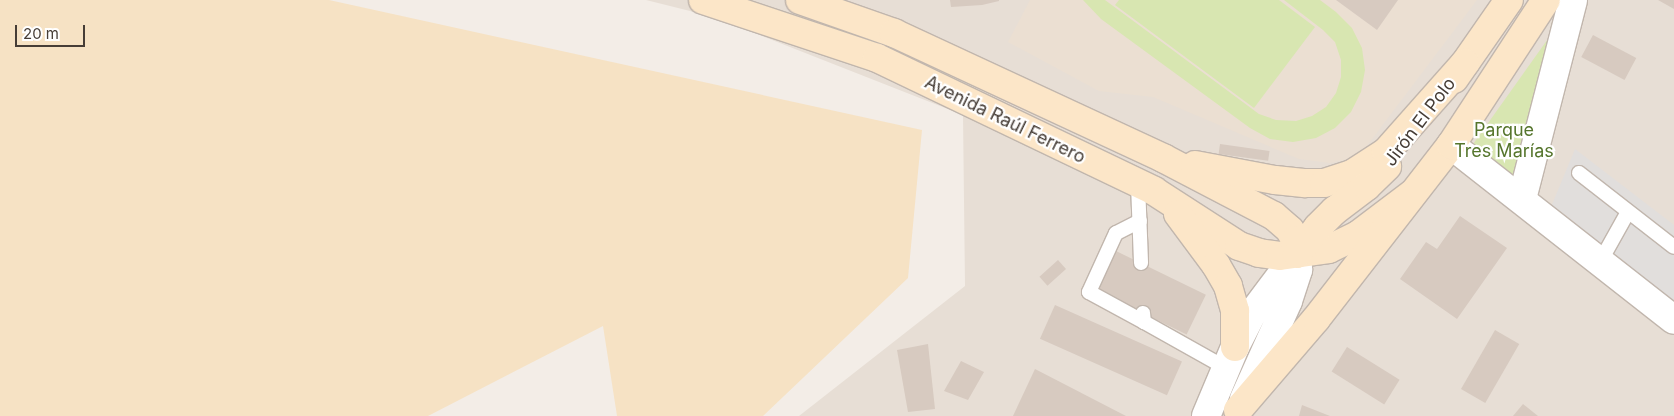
<!DOCTYPE html>
<meta charset="utf-8">
<style>
body{margin:0}
#map{position:relative;width:1674px;height:416px;overflow:hidden;background:#f3ede7;font-family:Inter,sans-serif}
div>[style]{position:absolute}
.residential>*{inset:0;background:#e7ded5}
.education>*{inset:0;background:#ebdfd2}
.green>*{inset:0;background:#d8e6b1}
.sand>*{inset:0;background:#f6e2c4}
.parking>*{inset:0;background:#e1dedc}
.building>*{inset:0;background:#d7cac0;transform-origin:0 0}
.roads{filter:drop-shadow(1px 0 #c1b6ad) drop-shadow(-1px 0 #c1b6ad) drop-shadow(0 1px #c1b6ad) drop-shadow(0 -1px #c1b6ad)}
.service>*{height:14px;margin:-7px;padding:0 7px;transform-origin:7px;border-radius:7px;background:#fff}
.minor>*{height:28px;margin:-14px;padding:0 14px;transform-origin:14px;border-radius:14px;background:#fff}
.tertiary>*{height:28px;margin:-14px;padding:0 14px;transform-origin:14px;border-radius:14px;background:#fff}
.secondary>*{height:28px;margin:-14px;padding:0 14px;transform-origin:14px;border-radius:14px;background:#fce6c8}
span{translate:-50% -50%;white-space:nowrap;text-align:center;line-height:1.15;-webkit-text-stroke:4.5px #fff;paint-order:stroke}
.street-label{font-size:18px;color:#463d36}
.park-label{font-size:18px;color:#55752c}
.scale{position:absolute;left:15px;top:25px;width:70px;height:22px;box-sizing:border-box;border:2px solid #463d36;border-top:0;padding-left:6px;font-size:15px;line-height:18px;white-space:nowrap;color:#463d36;-webkit-text-stroke:4px #fff;paint-order:stroke}
</style>
<div id="map">
<div class="residential">
<i style="clip-path:polygon(646px 0,1674px 0,1674px 416px,799px 416px,965px 286px,963px 115px,714px 17px)"></i>
</div>
<div class="education">
<i style="clip-path:polygon(1030px 0,1477px 0,1366px 147px,1348px 159px,1330px 163px,1299px 159px,1153px 97px,1099px 91px,1008px 42px)"></i>
</div>
<div class="green">
<i style="clip-path:polygon(1083px 0,1105px 0,1259px 114px,1276px 120px,1296px 121px,1312px 116px,1326px 107px,1336px 93px,1341px 77px,1341px 60px,1335px 42px,1323px 30px,1284px 0,1320px 0,1336px 12px,1352px 28px,1362px 48px,1365px 70px,1361px 92px,1351px 112px,1335px 128px,1316px 138px,1293px 142px,1270px 139px,1250px 128px,1101px 19px)"></i>
<i style="clip-path:polygon(1119px 0,1279px 0,1315px 27px,1254px 108px,1115px 5px)"></i>
<i style="clip-path:polygon(1560px 22px,1516px 182px,1471px 147px)"></i>
</div>
<div class="sand">
<i style="clip-path:polygon(0 0,329px 0,922px 130px,908px 278px,763px 416px,617px 416px,603px 326px,428px 416px,0 416px)"></i>
</div>
<div class="parking">
<i style="clip-path:polygon(1575px 149px,1674px 225px,1674px 320px,1546px 219px)"></i>
</div>
<div class="building">
<i style="clip-path:polygon(950px 0,999px 0,999px 1px,982px 5px,951px 7px)"></i>
<i style="clip-path:polygon(1336px 0,1398px 0,1377px 30px)"></i>
<i style="clip-path:polygon(1658px 0,1674px 0,1674px 9px)"></i>
<i style="left:1593px;top:35px;width:49px;height:25px;rotate:28deg"></i>
<i style="left:1220px;top:144px;width:50px;height:10px;rotate:8deg"></i>
<i style="clip-path:polygon(1460px 216px,1507px 248px,1457px 319px,1400px 279px,1426px 242px,1437px 249px)"></i>
<i style="left:1116px;top:251px;width:100px;height:44px;rotate:26deg"></i>
<i style="left:1058px;top:260px;width:12px;height:25px;rotate:48deg"></i>
<i style="left:1055px;top:305px;width:139px;height:37px;rotate:24deg"></i>
<i style="left:1495px;top:330px;width:28px;height:68px;rotate:30deg"></i>
<i style="clip-path:polygon(928px 344px,935px 409px,908px 412px,897px 350px)"></i>
<i style="left:1347px;top:347px;width:62px;height:29px;rotate:32deg"></i>
<i style="clip-path:polygon(961px 361px,984px 372px,968px 400px,944px 391px)"></i>
<i style="clip-path:polygon(1035px 369px,1126px 416px,1013px 416px)"></i>
<i style="clip-path:polygon(1523px 404px,1538px 416px,1513px 416px)"></i>
<i style="clip-path:polygon(1302px 405px,1330px 416px,1299px 416px)"></i>
</div>
<div class="roads">
<div class="service">
<i style="left:1579px;top:173px;width:120px;rotate:37.9deg"></i>
<i style="left:1138px;top:184px;width:79px;rotate:87.8deg"></i>
<i style="left:1140px;top:221px;width:27px;rotate:153deg"></i>
<i style="left:1116px;top:233px;width:65px;rotate:114.6deg"></i>
<i style="left:1089px;top:292px;width:63px;rotate:28.6deg"></i>
<i style="left:1600px;top:262px;width:57px;rotate:-60.8deg"></i>
<i style="left:1143px;top:313px;width:9px;rotate:84deg"></i>
<i style="left:1144px;top:322px;width:94px;rotate:29.3deg"></i>
</div>
<div class="minor">
<i style="left:1451px;top:145px;width:283px;rotate:38.1deg"></i>
<i style="left:1522px;top:199px;width:205px;rotate:-75.6deg"></i>
</div>
<div class="tertiary">
<i style="left:1244px;top:399px;width:107px;rotate:-65.8deg"></i>
<i style="left:1288px;top:301px;width:33px;rotate:-72deg"></i>
<i style="left:1298px;top:270px;width:10px;rotate:-96deg"></i>
<i style="left:1206px;top:416px;width:75px;rotate:-67.2deg"></i>
<i style="left:1235px;top:347px;width:37px;rotate:-63deg"></i>
<i style="left:1252px;top:314px;width:75px;rotate:-53.1deg"></i>
</div>
<div class="secondary">
<i style="left:703px;top:0;width:183px;rotate:18.4deg"></i>
<i style="left:877px;top:58px;width:307px;rotate:25.6deg"></i>
<i style="left:1154px;top:191px;width:101px;rotate:32.9deg"></i>
<i style="left:1239px;top:246px;width:21px;rotate:19deg"></i>
<i style="left:1259px;top:253px;width:21px;rotate:8deg"></i>
<i style="left:1280px;top:256px;width:49px;rotate:-8.1deg"></i>
<i style="left:1329px;top:249px;width:32px;rotate:-26deg"></i>
<i style="left:1358px;top:235px;width:68px;rotate:-37.2deg"></i>
<i style="left:800px;top:0;width:100px;rotate:19.3deg"></i>
<i style="left:894px;top:33px;width:297px;rotate:24.9deg"></i>
<i style="left:1163px;top:158px;width:125px;rotate:27.6deg"></i>
<i style="left:1274px;top:216px;width:21px;rotate:41deg"></i>
<i style="left:1290px;top:230px;width:11px;rotate:63deg"></i>
<i style="left:1295px;top:240px;width:14px;rotate:82deg"></i>
<i style="left:1454px;top:79px;width:96px;rotate:-55.2deg"></i>
<i style="left:1195px;top:165px;width:81px;rotate:10.6deg"></i>
<i style="left:1275px;top:180px;width:31px;rotate:6deg"></i>
<i style="left:1306px;top:183px;width:18px"></i>
<i style="left:1324px;top:183px;width:29px;rotate:-18deg"></i>
<i style="left:1352px;top:174px;width:40px;rotate:-32.9deg"></i>
<i style="left:1386px;top:152px;width:119px;rotate:-48.4deg"></i>
<i style="left:1178px;top:214px;width:64px;rotate:53.3deg"></i>
<i style="left:1216px;top:265px;width:24px;rotate:60deg"></i>
<i style="left:1228px;top:286px;width:26px;rotate:74deg"></i>
<i style="left:1235px;top:311px;width:36px;rotate:90deg"></i>
<i style="left:1297px;top:254px;width:34px;rotate:-52deg"></i>
<i style="left:1318px;top:227px;width:23px;rotate:-45deg"></i>
<i style="left:1334px;top:211px;width:41px;rotate:-37.1deg"></i>
<i style="left:1367px;top:186px;width:28px;rotate:-44deg"></i>
<i style="left:1238px;top:410px;width:120px;rotate:-49.4deg"></i>
<i style="left:1316px;top:319px;width:220px;rotate:-52.2deg"></i>
<i style="left:1451px;top:145px;width:173px;rotate:-56.8deg"></i>
</div>
</div>
<div class="street-label">
<span style="left:1005px;top:120px;rotate:26deg">Avenida Raúl Ferrero</span>
<span style="left:1420px;top:122px;rotate:-53deg">Jirón El Polo</span>
</div>
<div class="park-label">
<span style="left:1504px;top:141px">Parque<br>Tres Marías</span>
</div>
<div class="scale">20 m</div>
</div>
